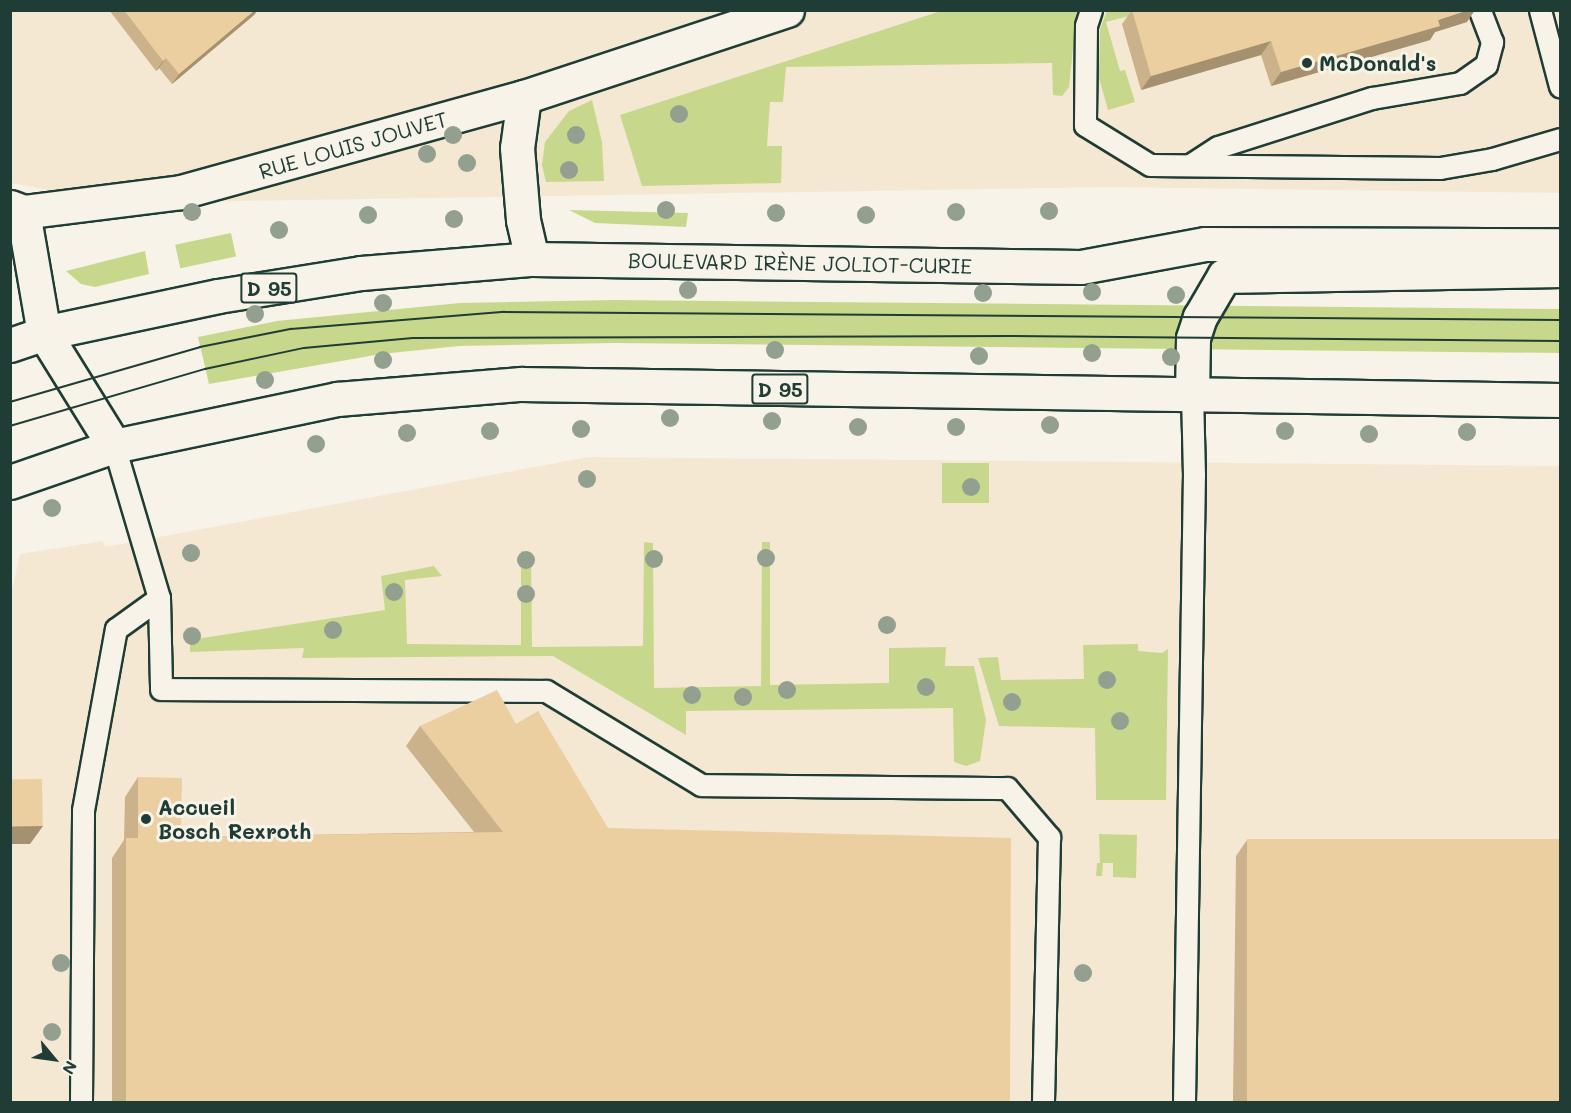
<!DOCTYPE html>
<meta charset="utf-8">
<style>
body{margin:0}
#map{position:relative;width:1571px;height:1113px;overflow:hidden;background:#f7f3e8;font-family:Mali,sans-serif}
div>[style]{position:absolute}
.built>*{inset:0;background:#f4e8d2}
.green>*{inset:0;background:#c7d88d;transform-origin:0 0}
.roads{filter:drop-shadow(2px 0 #1f3d34) drop-shadow(-2px 0 #1f3d34) drop-shadow(0 2px #1f3d34) drop-shadow(0 -2px #1f3d34)}
.service>*{height:21px;margin:-10.5px;padding:0 10.5px;transform-origin:10.5px;border-radius:10.5px;background:#f7f3e8}
.minor>*{height:33px;margin:-16.5px;padding:0 16.5px;transform-origin:16.5px;border-radius:16.5px;background:#f7f3e8}
.primary>*{height:33px;margin:-16.5px;padding:0 16.5px;transform-origin:16.5px;border-radius:16.5px;background:#f7f3e8}
.tram>*{height:1.5px;margin:-0.75px;padding:0 0.75px;transform-origin:0.75px;border-radius:0.75px;background:#1f3d34}
.trees>*{width:18px;height:18px;margin:-9px;border-radius:50%;background:#93a08f}
.wall>*{inset:0;background:#cbb28a}
.shaded-wall>*{inset:0;background:#a59170}
.building>*{inset:0;background:#eccfa0;transform-origin:0 0}
.dots>*{width:16px;height:16px;translate:-50% -50%;box-sizing:border-box;border:3px solid #f7f3e8;border-radius:50%}
span{translate:-50% -50%;white-space:nowrap;text-align:center;line-height:1.15;-webkit-text-stroke:6px #f7f3e8;paint-order:stroke}
.shield-label span{padding:2px 4px;background:#f7f3e8;border:2px solid;border-radius:4px;-webkit-text-stroke-width:0}
.shield-label{font-size:20px;color:#1f3d34;font-weight:700}
.poi-label{font-size:21px;color:#1f3d34;font-weight:700}
.left{translate:0 -50%;text-align:left}
.street-label{font-size:21px;color:#1f3d34}
.frame{position:absolute;inset:0;border:12px solid #1f3d34;pointer-events:none}
.north{position:absolute;left:24px;top:1029px;width:60px;height:60px;-webkit-text-stroke:4px #f7f3e8;paint-order:stroke;rotate:119deg;font-size:16px;font-weight:700;line-height:24px;text-align:center;color:#1f3d34}
.north::after{content:'';display:block;margin:auto;width:21px;height:27px;background:#1f3d34;clip-path:polygon(50% 0,100% 100%,50% 72%,0 100%)}
</style>
<div id="map">
<div class="built">
<i style="clip-path:polygon(10px 11px,1560px 11px,1560px 193px,1110px 187px,121px 203px,11px 183px)"></i>
<i style="clip-path:polygon(588px 457px,1560px 466px,1560px 1102px,11px 1102px,10px 599px,20px 554px,103px 541px,104px 546px,116px 545px)"></i>
</div>
<div class="green">
<i style="clip-path:polygon(941px 11px,1077px 11px,1069px 87px,1062px 96px,1053px 95px,1052px 63px,786px 67px,783px 102px,770px 102px,767px 146px,782px 146px,781px 183px,642px 186px,620px 115px)"></i>
<i style="clip-path:polygon(1107px 11px,1132px 11px,1133px 15px,1106px 22px,1120px 71px,1125px 70px,1135px 102px,1108px 110px,1099px 78px,1100px 29px)"></i>
<i style="clip-path:polygon(592px 100px,602px 142px,604px 181px,546px 182px,542px 165px,545px 142px,569px 111px)"></i>
<i style="clip-path:polygon(569px 210px,688px 213px,686px 227px,595px 223px)"></i>
<i style="left:231px;top:233px;width:24px;height:57px;rotate:78deg"></i>
<i style="clip-path:polygon(145px 251px,149px 274px,95px 287px,81px 284px,66px 271px)"></i>
<i style="clip-path:polygon(614px 300px,1560px 309px,1560px 353px,614px 343px,459px 346px,381px 354px,209px 384px,198px 337px,277px 321px,460px 303px)"></i>
<i style="left:942px;top:463px;width:47px;height:40px"></i>
<i style="clip-path:polygon(644px 542px,653px 543px,654px 688px,761px 686px,762px 542px,770px 542px,770px 685px,889px 683px,889px 648px,946px 647px,945px 666px,974px 666px,986px 720px,980px 761px,966px 766px,954px 762px,953px 708px,686px 711px,686px 735px,553px 656px,302px 658px,304px 648px,190px 652px,190px 640px,385px 610px,381px 576px,434px 566px,442px 576px,405px 580px,407px 644px,521px 645px,521px 551px,531px 552px,532px 647px,643px 646px)"></i>
<i style="clip-path:polygon(1138px 644px,1138px 651px,1162px 653px,1168px 649px,1166px 800px,1096px 800px,1095px 728px,999px 726px,978px 658px,998px 657px,1001px 680px,1084px 679px,1083px 645px)"></i>
<i style="clip-path:polygon(1099px 834px,1137px 835px,1136px 878px,1113px 877px,1113px 863px,1103px 863px,1102px 876px,1096px 876px,1097px 863px,1100px 863px)"></i>
</div>
<div class="roads">
<div class="service">
<i style="left:1091px;top:10px;width:16px;rotate:108deg"></i>
<i style="left:1086px;top:25px;width:100px;rotate:90.6deg"></i>
<i style="left:1085px;top:125px;width:76px;rotate:31.6deg"></i>
<i style="left:1150px;top:165px;width:290px;rotate:0.6deg"></i>
<i style="left:1440px;top:168px;width:53px;rotate:-9.8deg"></i>
<i style="left:1492px;top:159px;width:71px;rotate:-16.4deg"></i>
<i style="left:1540px;top:10px;width:79px;rotate:75.3deg"></i>
<i style="left:1190px;top:165px;width:33px;rotate:-33deg"></i>
<i style="left:1218px;top:147px;width:162px;rotate:-17.7deg"></i>
<i style="left:1372px;top:98px;width:89px;rotate:-9.7deg"></i>
<i style="left:1460px;top:83px;width:32px;rotate:-35deg"></i>
<i style="left:1486px;top:65px;width:24px;rotate:-75deg"></i>
<i style="left:1492px;top:42px;width:34px;rotate:-111deg"></i>
<i style="left:159px;top:598px;width:91px;rotate:88.7deg"></i>
<i style="left:161px;top:689px;width:385px;rotate:0.3deg"></i>
<i style="left:546px;top:691px;width:181px;rotate:31.2deg"></i>
<i style="left:701px;top:785px;width:306px;rotate:0.6deg"></i>
<i style="left:1007px;top:788px;width:65px;rotate:49.4deg"></i>
<i style="left:1049px;top:837px;width:265px;rotate:91.3deg"></i>
<i style="left:81px;top:1102px;width:292px;rotate:-89.6deg"></i>
<i style="left:83px;top:810px;width:184px;rotate:-79.7deg"></i>
<i style="left:116px;top:629px;width:53px;rotate:-35.8deg"></i>
<i style="left:159px;top:598px;width:159px;rotate:-106.5deg"></i>
<i style="left:1184px;top:1102px;width:627px;rotate:-89.09deg"></i>
<i style="left:1194px;top:475px;width:80px;rotate:-91.4deg"></i>
</div>
<div class="minor">
<i style="left:524px;top:97px;width:51px;rotate:97.8deg"></i>
<i style="left:517px;top:148px;width:72px;rotate:85.2deg"></i>
<i style="left:523px;top:220px;width:40px;rotate:77deg"></i>
<i style="left:10px;top:207px;width:14px;rotate:21deg"></i>
<i style="left:23px;top:212px;width:159px;rotate:-7.2deg"></i>
<i style="left:181px;top:192px;width:356px;rotate:-15.5deg"></i>
<i style="left:524px;top:97px;width:277px;rotate:-18.3deg"></i>
<i style="left:23px;top:212px;width:123px;rotate:80.2deg"></i>
<i style="left:1192px;top:395px;width:57px;rotate:-89deg"></i>
<i style="left:1193px;top:338px;width:22px;rotate:-72deg"></i>
<i style="left:1200px;top:317px;width:48px;rotate:-59.7deg"></i>
<i style="left:1224px;top:276px;width:336px;rotate:-1deg"></i>
</div>
<div class="primary">
<i style="left:44px;top:333px;width:133px;rotate:58.2deg"></i>
<i style="left:10px;top:345px;width:36px;rotate:-19deg"></i>
<i style="left:44px;top:333px;width:178px;rotate:-12deg"></i>
<i style="left:218px;top:296px;width:145px;rotate:-9.1deg"></i>
<i style="left:361px;top:273px;width:172px;rotate:-4.7deg"></i>
<i style="left:532px;top:259px;width:549px;rotate:0.83deg"></i>
<i style="left:1081px;top:267px;width:126px;rotate:-10.5deg"></i>
<i style="left:1205px;top:244px;width:355px;rotate:0.2deg"></i>
<i style="left:10px;top:482px;width:110px;rotate:-19.1deg"></i>
<i style="left:114px;top:446px;width:228px;rotate:-11.9deg"></i>
<i style="left:337px;top:399px;width:185px;rotate:-4.7deg"></i>
<i style="left:521px;top:384px;width:1039px;rotate:0.88deg"></i>
</div>
</div>
<div class="tram">
<i style="left:10px;top:402px;width:198px;rotate:-16.1deg"></i>
<i style="left:200px;top:347px;width:93px;rotate:-11.2deg"></i>
<i style="left:291px;top:329px;width:214px;rotate:-4.6deg"></i>
<i style="left:504px;top:312px;width:1056px;rotate:0.43deg"></i>
<i style="left:10px;top:426px;width:203px;rotate:-16.3deg"></i>
<i style="left:205px;top:369px;width:101px;rotate:-12deg"></i>
<i style="left:304px;top:348px;width:109px;rotate:-5.2deg"></i>
<i style="left:413px;top:338px;width:599px;rotate:-0.19deg"></i>
<i style="left:1012px;top:336px;width:548px;rotate:0.52deg"></i>
</div>
<div class="trees">
<i style="left:679px;top:114px"></i>
<i style="left:453px;top:135px"></i>
<i style="left:576px;top:135px"></i>
<i style="left:427px;top:154px"></i>
<i style="left:467px;top:163px"></i>
<i style="left:569px;top:170px"></i>
<i style="left:666px;top:210px"></i>
<i style="left:1049px;top:211px"></i>
<i style="left:192px;top:212px"></i>
<i style="left:956px;top:212px"></i>
<i style="left:776px;top:213px"></i>
<i style="left:368px;top:215px"></i>
<i style="left:866px;top:215px"></i>
<i style="left:454px;top:219px"></i>
<i style="left:279px;top:230px"></i>
<i style="left:688px;top:290px"></i>
<i style="left:1092px;top:292px"></i>
<i style="left:983px;top:293px"></i>
<i style="left:1176px;top:295px"></i>
<i style="left:383px;top:303px"></i>
<i style="left:255px;top:314px"></i>
<i style="left:775px;top:350px"></i>
<i style="left:1092px;top:353px"></i>
<i style="left:979px;top:356px"></i>
<i style="left:1171px;top:357px"></i>
<i style="left:383px;top:360px"></i>
<i style="left:265px;top:380px"></i>
<i style="left:670px;top:418px"></i>
<i style="left:772px;top:421px"></i>
<i style="left:1050px;top:425px"></i>
<i style="left:858px;top:427px"></i>
<i style="left:956px;top:427px"></i>
<i style="left:581px;top:429px"></i>
<i style="left:490px;top:431px"></i>
<i style="left:1285px;top:431px"></i>
<i style="left:1467px;top:432px"></i>
<i style="left:407px;top:433px"></i>
<i style="left:1369px;top:434px"></i>
<i style="left:316px;top:444px"></i>
<i style="left:587px;top:479px"></i>
<i style="left:971px;top:487px"></i>
<i style="left:52px;top:508px"></i>
<i style="left:191px;top:553px"></i>
<i style="left:766px;top:558px"></i>
<i style="left:654px;top:559px"></i>
<i style="left:526px;top:560px"></i>
<i style="left:394px;top:592px"></i>
<i style="left:526px;top:594px"></i>
<i style="left:887px;top:625px"></i>
<i style="left:333px;top:630px"></i>
<i style="left:192px;top:636px"></i>
<i style="left:1107px;top:680px"></i>
<i style="left:926px;top:687px"></i>
<i style="left:787px;top:690px"></i>
<i style="left:692px;top:695px"></i>
<i style="left:743px;top:697px"></i>
<i style="left:1012px;top:702px"></i>
<i style="left:1120px;top:721px"></i>
<i style="left:61px;top:963px"></i>
<i style="left:1083px;top:973px"></i>
<i style="left:52px;top:1032px"></i>
</div>
<div class="wall">
<i style="clip-path:polygon(109px 10px,258px 10px,254px 15px,172px 84px,159px 68px,156px 71px)"></i>
<i style="clip-path:polygon(1132px 10px,1467px 22px,1435px 32px,1430px 40px,1271px 86px,1261px 55px,1141px 90px,1122px 24px)"></i>
<i style="clip-path:polygon(516px 724px,608px 828px,1010px 1102px,112px 1102px,112px 858px,124px 840px,125px 797px,138px 777px,181px 837px,474px 832px,406px 746px,420px 726px)"></i>
<i style="clip-path:polygon(1247px 840px,1560px 1102px,1233px 1102px,1236px 856px)"></i>
</div>
<div class="shaded-wall">
<i style="clip-path:polygon(255px 10px,258px 10px,254px 15px,172px 84px,179px 74px)"></i>
<i style="clip-path:polygon(1468px 10px,1475px 10px,1467px 22px,1435px 32px,1430px 40px,1271px 86px,1281px 72px)"></i>
<i style="clip-path:polygon(1271px 41px,1261px 55px,1141px 90px,1151px 76px)"></i>
<i style="clip-path:polygon(166px 58px,159px 68px,156px 71px,163px 61px)"></i>
<i style="clip-path:polygon(10px 826px,43px 826px,30px 844px,10px 844px)"></i>
</div>
<div class="building">
<i style="clip-path:polygon(124px 10px,255px 10px,179px 74px,166px 58px,163px 61px)"></i>
<i style="clip-path:polygon(1132px 10px,1468px 10px,1438px 20px,1440px 26px,1281px 72px,1271px 41px,1151px 76px)"></i>
<i style="clip-path:polygon(497px 690px,516px 724px,538px 711px,608px 828px,1011px 838px,1010px 1102px,126px 1102px,126px 838px,138px 838px,138px 777px,182px 778px,181px 837px,503px 832px,420px 726px)"></i>
<i style="left:42px;top:779px;width:47px;height:32px;rotate:89deg"></i>
<i style="left:1560px;top:839px;width:263px;height:313px;rotate:90deg"></i>
</div>
<div class="dots">
<i style="left:1307px;top:63px;background:#1f3d34"></i>
<i style="left:146px;top:819px;background:#1f3d34"></i>
</div>
<div class="shield-label">
<span style="left:269px;top:288px">D 95</span>
<span style="left:780px;top:389px">D 95</span>
</div>
<div class="poi-label">
<span class="left" style="left:1319px;top:63px">McDonald's</span>
<span class="left" style="left:158px;top:819px">Accueil<br>Bosch Rexroth</span>
</div>
<div class="street-label">
<span style="left:353px;top:145px;rotate:-16deg">RUE LOUIS JOUVET</span>
<span style="left:800px;top:263px;rotate:1deg">BOULEVARD IRÈNE JOLIOT-CURIE</span>
</div>
<div class="frame"></div>
<div class="north">N</div>
</div>
